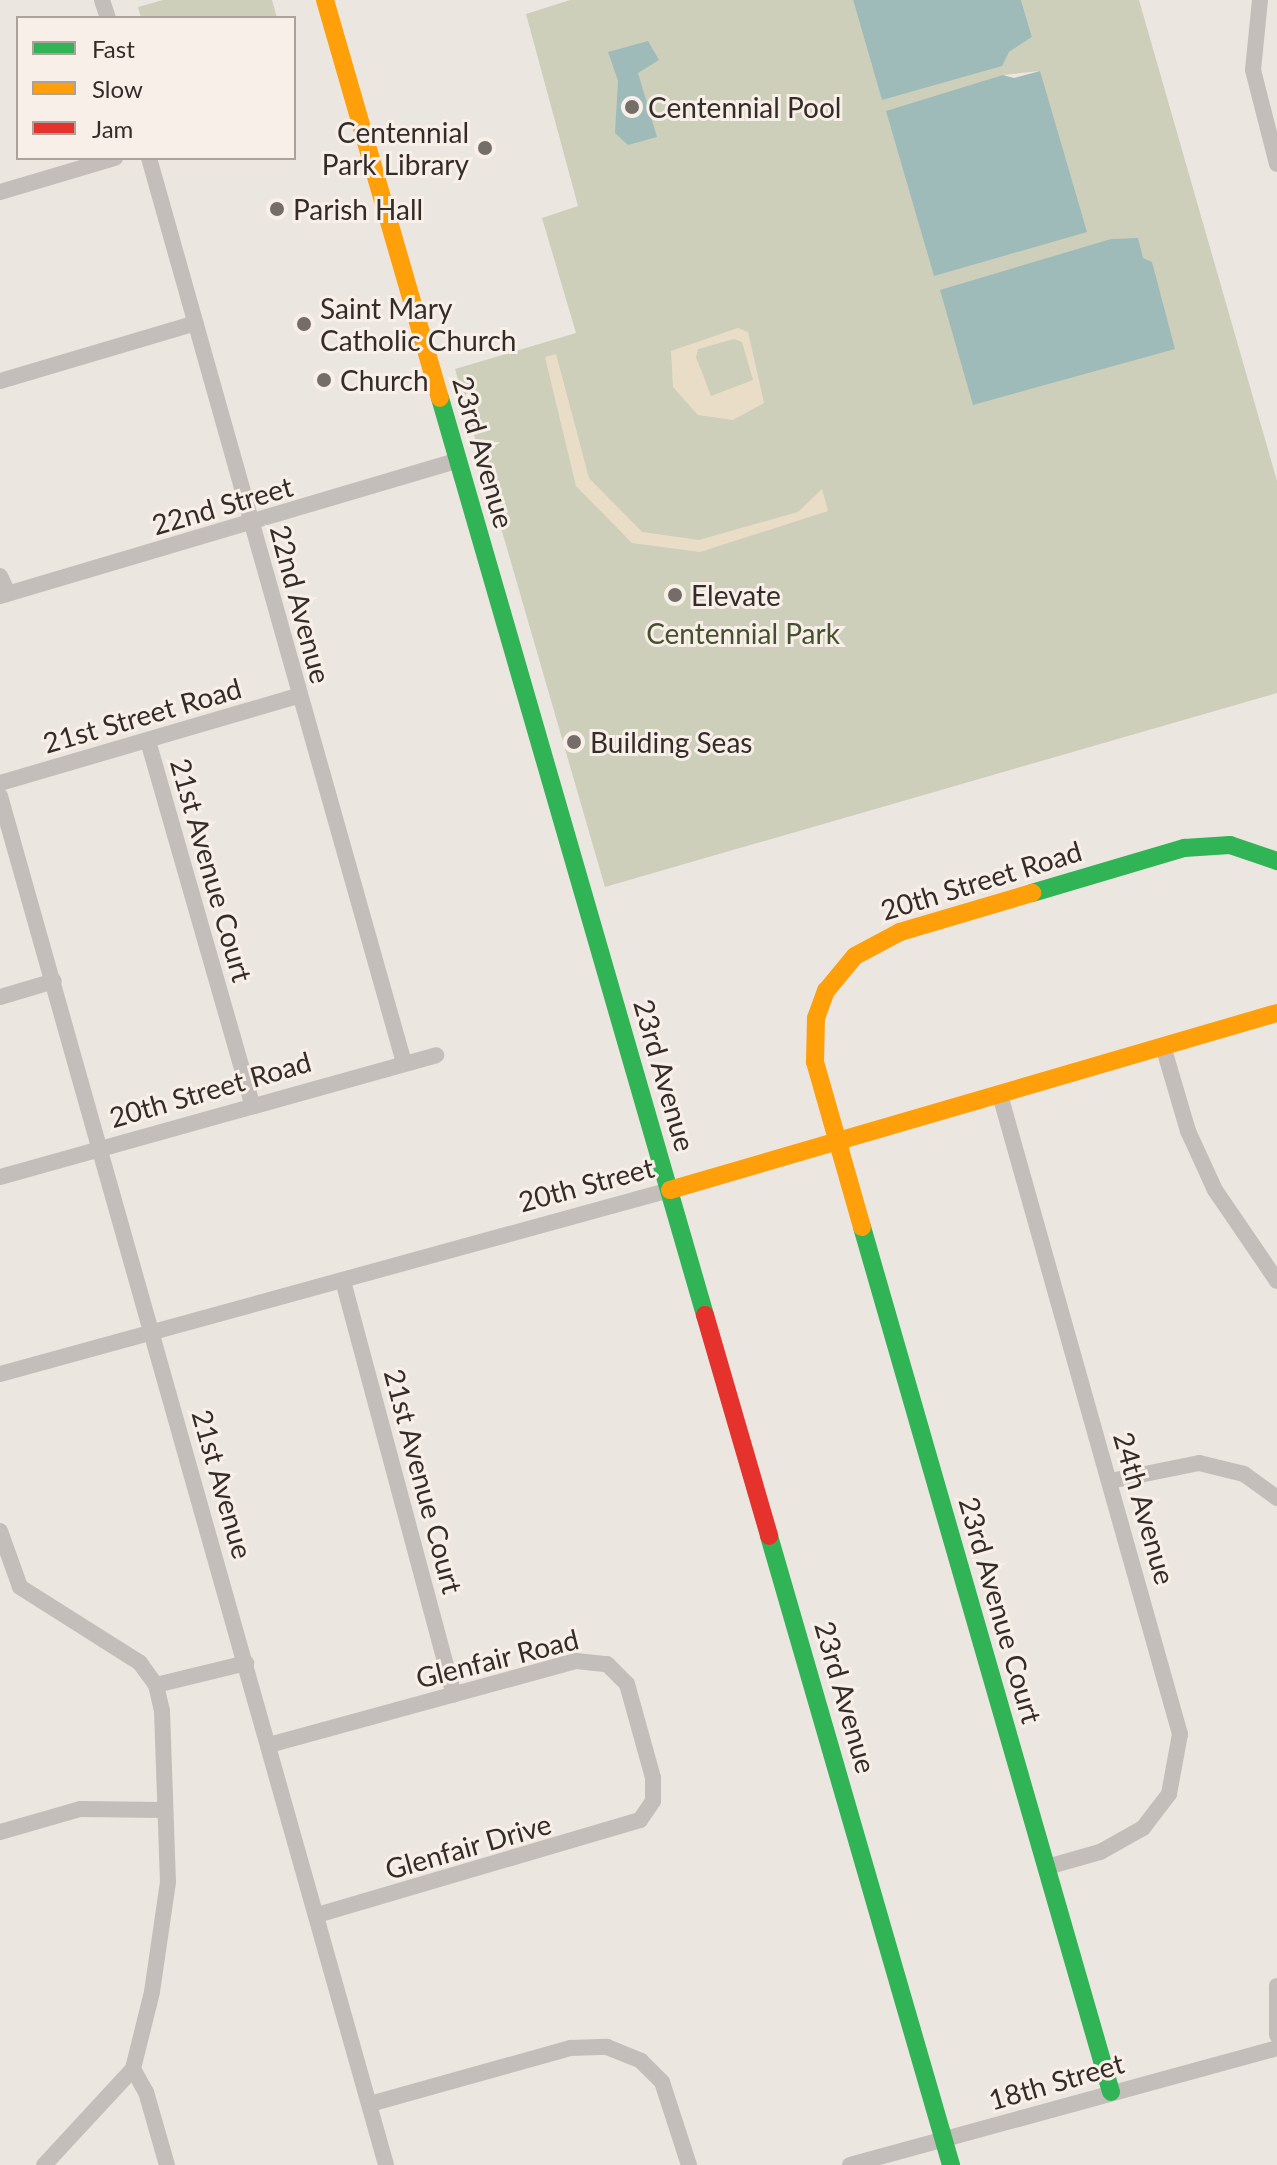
<!DOCTYPE html>
<style>
body{margin:0}
#map{position:relative;width:1277px;height:2165px;overflow:hidden;background:#ece6e0;font-family:Lato,sans-serif}
div>[style]{position:absolute}
.green>*{inset:0;background:#cdcfbb}
.sand>*{inset:0;background:#eaddc8}
.water>*{inset:0;background:#9ebbba}
.street>*{height:16px;margin:-8px;padding:0 8px;transform-origin:8px;border-radius:8px;background:#c4beba}
.fast>*{height:18px;margin:-9px;padding:0 9px;transform-origin:9px;border-radius:9px;background:#30b455}
.slow>*{height:18px;margin:-9px;padding:0 9px;transform-origin:9px;border-radius:9px;background:#ff9f0a}
.jam>*{height:18px;margin:-9px;padding:0 9px;transform-origin:9px;border-radius:9px;background:#e5322d}
.dots>*{width:22px;height:22px;translate:-50% -50%;box-sizing:border-box;border:4px solid #f8f0e8;border-radius:50%}
span{translate:-50% -50%;white-space:nowrap;text-align:center;line-height:1.15;-webkit-text-stroke:6px #f8f0e8;paint-order:stroke}
.poi-label{font-size:28px;color:#342c28}
.left{translate:0 -50%;text-align:left}
.right{translate:-100% -50%;text-align:right}
.street-label{font-size:28px;color:#342c28}
.park-label{font-size:28px;color:#44502e}
.legend{position:absolute;left:16px;top:16px;width:280px;height:144px;box-sizing:border-box;background:#f8f0e8;border:2px solid #aaa29b;margin:0;padding:10px 14px;list-style:none;font-size:24px;color:#342c28}
.legend li{display:flex;align-items:center;gap:16px;height:40px}
.legend b{width:40px;border:2px solid #aaa29b}
</style>
<div id="map">
<div class="green">
<i style="clip-path:polygon(163px 0,272px 0,277px 18px,141px 18px,138px 7px)"></i>
<i style="clip-path:polygon(evenodd,570px 0,853px 0,882px 99px,1009px 52px,1032px 37px,1021px 0,1139px 0,1277px 481px,1277px 693px,605px 887px,455px 369px,576px 333px,542px 218px,578px 206px,526px 14px,570px 0,1040px 71px,934px 276px,1003px 75px,1040px 71px)"></i>
</div>
<div class="sand">
<i style="clip-path:polygon(evenodd,738px 328px,748px 332px,764px 403px,733px 420px,698px 415px,673px 387px,671px 351px,738px 328px,734px 339px,742px 342px,753px 380px,711px 396px,696px 357px,698px 349px,734px 339px)"></i>
<i style="clip-path:polygon(556px 354px,589px 478px,642px 532px,699px 540px,798px 512px,822px 489px,828px 511px,700px 552px,632px 543px,576px 486px,545px 357px)"></i>
</div>
<div class="water">
<i style="clip-path:polygon(853px 0,1021px 0,1032px 37px,1009px 52px,1002px 66px,882px 100px)"></i>
<i style="clip-path:polygon(648px 41px,659px 60px,638px 73px,657px 137px,628px 145px,615px 133px,618px 81px,608px 52px)"></i>
<i style="clip-path:polygon(1040px 71px,1087px 232px,934px 276px,886px 111px,1003px 75px,1014px 78px)"></i>
<i style="clip-path:polygon(1138px 238px,1143px 258px,1152px 262px,1175px 349px,973px 405px,940px 290px,1111px 239px)"></i>
</div>
<div class="street">
<i style="left:102px;top:0;width:19px;rotate:72deg"></i>
<i style="left:1260px;top:0;width:70px;rotate:95.7deg"></i>
<i style="left:1253px;top:70px;width:97px;rotate:75.7deg"></i>
<i style="left:149px;top:158px;width:940px;rotate:74.26deg"></i>
<i style="left:0;top:192px;width:120px;rotate:-16.5deg"></i>
<i style="left:0;top:381px;width:204px;rotate:-16.5deg"></i>
<i style="left:0;top:576px;width:19px;rotate:65deg"></i>
<i style="left:0;top:596px;width:478px;rotate:-16.5deg"></i>
<i style="left:148px;top:741px;width:380px;rotate:74deg"></i>
<i style="left:0;top:783px;width:310px;rotate:-16.3deg"></i>
<i style="left:0;top:796px;width:1422px;rotate:74.25deg"></i>
<i style="left:0;top:997px;width:56px;rotate:-16.5deg"></i>
<i style="left:1163px;top:1046px;width:89px;rotate:73.6deg"></i>
<i style="left:1188px;top:1131px;width:65px;rotate:65.4deg"></i>
<i style="left:1215px;top:1190px;width:110px;rotate:55.7deg"></i>
<i style="left:1000px;top:1095px;width:664px;rotate:74.27deg"></i>
<i style="left:1180px;top:1734px;width:61px;rotate:100.4deg"></i>
<i style="left:1169px;top:1794px;width:43px;rotate:127.4deg"></i>
<i style="left:1143px;top:1828px;width:49px;rotate:150.8deg"></i>
<i style="left:1100px;top:1852px;width:55px;rotate:164.2deg"></i>
<i style="left:0;top:1177px;width:453px;rotate:-15.6deg"></i>
<i style="left:343px;top:1281px;width:428px;rotate:75deg"></i>
<i style="left:0;top:1374px;width:695px;rotate:-15.36deg"></i>
<i style="left:1110px;top:1481px;width:91px;rotate:-11.4deg"></i>
<i style="left:1199px;top:1463px;width:46px;rotate:13.7deg"></i>
<i style="left:1244px;top:1474px;width:41px;rotate:36deg"></i>
<i style="left:0;top:1531px;width:59px;rotate:70.3deg"></i>
<i style="left:20px;top:1587px;width:142px;rotate:32.3deg"></i>
<i style="left:140px;top:1663px;width:27px;rotate:54deg"></i>
<i style="left:156px;top:1685px;width:27px;rotate:77deg"></i>
<i style="left:162px;top:1711px;width:171px;rotate:88deg"></i>
<i style="left:168px;top:1882px;width:111px;rotate:98.3deg"></i>
<i style="left:152px;top:1992px;width:79px;rotate:103.9deg"></i>
<i style="left:133px;top:2069px;width:131px;rotate:132.8deg"></i>
<i style="left:156px;top:1685px;width:93px;rotate:-13.7deg"></i>
<i style="left:269px;top:1745px;width:318px;rotate:-15.3deg"></i>
<i style="left:576px;top:1661px;width:31px;rotate:6deg"></i>
<i style="left:607px;top:1664px;width:28px;rotate:45deg"></i>
<i style="left:627px;top:1684px;width:98px;rotate:74.5deg"></i>
<i style="left:653px;top:1778px;width:23px;rotate:90deg"></i>
<i style="left:653px;top:1801px;width:23px;rotate:124deg"></i>
<i style="left:640px;top:1820px;width:336px;rotate:163.6deg"></i>
<i style="left:0;top:1832px;width:83px;rotate:-16deg"></i>
<i style="left:80px;top:1809px;width:85px;rotate:0.7deg"></i>
<i style="left:1277px;top:1986px;width:49px;rotate:90deg"></i>
<i style="left:133px;top:2069px;width:26px;rotate:61deg"></i>
<i style="left:146px;top:2092px;width:76px;rotate:74deg"></i>
<i style="left:370px;top:2104px;width:209px;rotate:-15.6deg"></i>
<i style="left:571px;top:2048px;width:36px;rotate:-2deg"></i>
<i style="left:607px;top:2047px;width:37px;rotate:22deg"></i>
<i style="left:641px;top:2061px;width:30px;rotate:45deg"></i>
<i style="left:662px;top:2082px;width:87px;rotate:72deg"></i>
<i style="left:850px;top:2165px;width:443px;rotate:-15.3deg"></i>
</div>
<div class="fast">
<i style="left:440px;top:398px;width:955px;rotate:73.88deg"></i>
<i style="left:1032px;top:893px;width:159px;rotate:-16.5deg"></i>
<i style="left:1184px;top:848px;width:46px;rotate:-3.7deg"></i>
<i style="left:1230px;top:845px;width:50px;rotate:18.8deg"></i>
<i style="left:862px;top:1227px;width:900px;rotate:73.94deg"></i>
<i style="left:769px;top:1536px;width:655px;rotate:73.86deg"></i>
</div>
<div class="slow">
<i style="left:325px;top:0;width:414px;rotate:73.9deg"></i>
<i style="left:670px;top:1190px;width:632px;rotate:-16.26deg"></i>
<i style="left:862px;top:1227px;width:172px;rotate:-105.9deg"></i>
<i style="left:815px;top:1062px;width:44px;rotate:-88.7deg"></i>
<i style="left:816px;top:1018px;width:29px;rotate:-70deg"></i>
<i style="left:826px;top:991px;width:45px;rotate:-50.4deg"></i>
<i style="left:855px;top:956px;width:51px;rotate:-28.1deg"></i>
<i style="left:900px;top:932px;width:138px;rotate:-16.5deg"></i>
</div>
<div class="jam">
<i style="left:705px;top:1315px;width:230px;rotate:73.8deg"></i>
</div>
<div class="dots">
<i style="left:632px;top:107px;background:#746d68"></i>
<i style="left:485px;top:148px;background:#746d68"></i>
<i style="left:277px;top:209px;background:#746d68"></i>
<i style="left:304px;top:324px;background:#746d68"></i>
<i style="left:324px;top:380px;background:#746d68"></i>
<i style="left:675px;top:595px;background:#746d68"></i>
<i style="left:574px;top:742px;background:#746d68"></i>
</div>
<div class="poi-label">
<span class="left" style="left:648px;top:107px">Centennial Pool</span>
<span class="right" style="left:469px;top:148px">Centennial<br>Park Library</span>
<span class="left" style="left:293px;top:209px">Parish Hall</span>
<span class="left" style="left:320px;top:324px">Saint Mary<br>Catholic Church</span>
<span class="left" style="left:340px;top:380px">Church</span>
<span class="left" style="left:691px;top:595px">Elevate</span>
<span class="left" style="left:590px;top:742px">Building Seas</span>
</div>
<div class="street-label">
<span style="left:484px;top:452px;rotate:74deg">23rd Avenue</span>
<span style="left:222px;top:505px;rotate:-16deg">22nd Street</span>
<span style="left:301px;top:604px;rotate:75deg">22nd Avenue</span>
<span style="left:142px;top:715px;rotate:-16deg">21st Street Road</span>
<span style="left:212px;top:870px;rotate:74deg">21st Avenue Court</span>
<span style="left:981px;top:880px;rotate:-17deg">20th Street Road</span>
<span style="left:665px;top:1075px;rotate:74deg">23rd Avenue</span>
<span style="left:210px;top:1089px;rotate:-16deg">20th Street Road</span>
<span style="left:586px;top:1184px;rotate:-15deg">20th Street</span>
<span style="left:424px;top:1481px;rotate:75deg">21st Avenue Court</span>
<span style="left:223px;top:1484px;rotate:74deg">21st Avenue</span>
<span style="left:1145px;top:1508px;rotate:74deg">24th Avenue</span>
<span style="left:1001px;top:1610px;rotate:74deg">23rd Avenue Court</span>
<span style="left:497px;top:1658px;rotate:-14deg">Glenfair Road</span>
<span style="left:846px;top:1697px;rotate:74deg">23rd Avenue</span>
<span style="left:468px;top:1846px;rotate:-16deg">Glenfair Drive</span>
<span style="left:1056px;top:2081px;rotate:-16deg">18th Street</span>
</div>
<div class="park-label">
<span style="left:743px;top:633px">Centennial Park</span>
</div>
<ul class="legend">
<li><b style="height:10px;background:#30b455"></b>Fast</li>
<li><b style="height:10px;background:#ff9f0a"></b>Slow</li>
<li><b style="height:10px;background:#e5322d"></b>Jam</li>
</ul>
</div>
